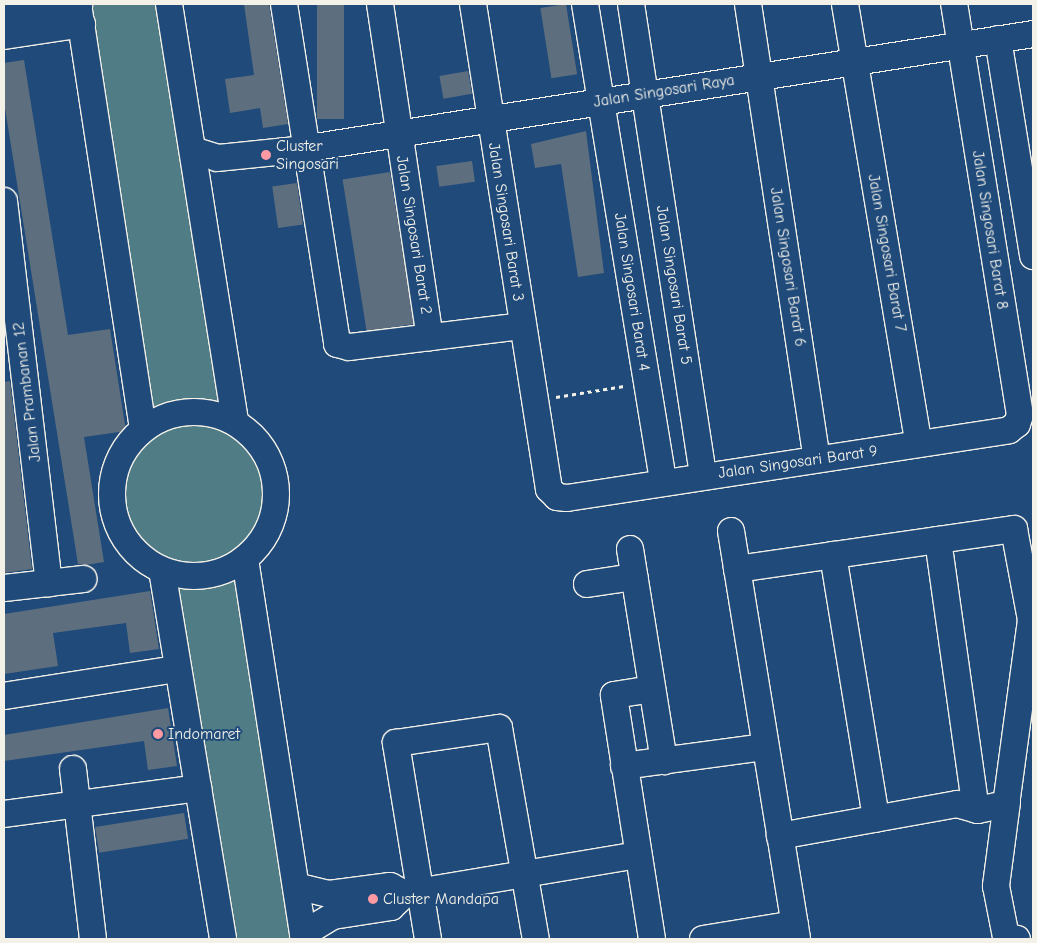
<!DOCTYPE html>
<style>
body{margin:0}
#map{position:relative;width:1037px;height:943px;overflow:hidden;background:#1f4a7a;font-family:"Comic Neue",sans-serif}
div>[style]{position:absolute}
.green>*{inset:0;background:#4f7c85}
.building>*{inset:0;background:#5d6f7e;transform-origin:0 0}
.path>*{height:3px;margin-top:-1.5px;transform-origin:0;background:repeating-linear-gradient(90deg,#f4f1e8 0 4px,transparent 0 8px)}
.roads{filter:drop-shadow(1px 0 #f4f1e8) drop-shadow(-1px 0 #f4f1e8) drop-shadow(0 1px #f4f1e8) drop-shadow(0 -1px #f4f1e8)}
.minor>*{height:26px;margin:-13px;padding:0 13px;transform-origin:13px;border-radius:13px;background:#1f4a7a}
.minor>.ring{margin:-13px;padding:0;box-sizing:content-box;background:none;border:26px solid #1f4a7a;border-radius:50%}
.dots>*{width:14px;height:14px;translate:-50% -50%;box-sizing:border-box;border:2px solid #1f4a7a;border-radius:50%}
span{translate:-50% -50%;white-space:nowrap;text-align:center;line-height:1.15;-webkit-text-stroke:4px #1f4a7a;paint-order:stroke}
.street-label{font-size:16px;color:#f4f1e8}
.poi-label{font-size:16px;color:#f4f1e8}
.left{translate:0 -50%;text-align:left}
.frame{position:absolute;inset:0;border:5px solid #f4f1e8;pointer-events:none}
</style>
<div id="map">
<div class="green">
<i style="clip-path:polygon(78px 4px,169px 4px,193px 150px,217px 165px,198px 180px,235px 421px,268px 456px,276px 487px,276px 503px,266px 534px,245px 559px,304px 939px,223px 939px,162px 570px,127px 541px,114px 512px,113px 481px,117px 466px,123px 452px,143px 428px)"></i>
</div>
<div class="building">
<i style="clip-path:polygon(244px 4px,269px 4px,288px 124px,263px 128px,260px 108px,230px 113px,225px 79px,254px 75px)"></i>
<i style="left:317px;top:4px;width:27px;height:115px"></i>
<i style="left:566px;top:4px;width:71px;height:26px;rotate:81deg"></i>
<i style="clip-path:polygon(24px 60px,68px 335px,110px 329px,126px 431px,84px 437px,104px 562px,86px 565px,78px 564px,4px 102px,4px 63px)"></i>
<i style="left:468px;top:71px;width:23px;height:29px;rotate:80deg"></i>
<i style="clip-path:polygon(586px 131px,604px 273px,578px 277px,561px 164px,535px 168px,531px 144px)"></i>
<i style="left:472px;top:161px;width:21px;height:36px;rotate:82deg"></i>
<i style="left:390px;top:172px;width:154px;height:48px;rotate:81deg"></i>
<i style="left:297px;top:183px;width:42px;height:25px;rotate:82deg"></i>
<i style="clip-path:polygon(10px 381px,32px 569px,4px 573px,4px 382px)"></i>
<i style="clip-path:polygon(150px 591px,159px 649px,130px 653px,126px 623px,53px 633px,58px 666px,4px 674px,4px 614px)"></i>
<i style="clip-path:polygon(168px 708px,177px 766px,148px 770px,144px 741px,4px 761px,4px 735px)"></i>
<i style="left:184px;top:813px;width:26px;height:90px;rotate:81deg"></i>
</div>
<div class="path">
<i style="left:556px;top:397px;width:69px;rotate:-9.2deg"></i>
</div>
<div class="roads">
<div class="minor">
<i style="left:78px;top:4px;width:430px;rotate:81.3deg"></i>
<i style="left:169px;top:4px;width:422px;rotate:81deg"></i>
<i style="left:284px;top:4px;width:344px;rotate:81.1deg"></i>
<i style="left:337px;top:344px;width:12px;rotate:14deg"></i>
<i style="left:349px;top:347px;width:175px;rotate:-6.9deg"></i>
<i style="left:380px;top:4px;width:337px;rotate:81.5deg"></i>
<i style="left:473px;top:4px;width:491px;rotate:81.1deg"></i>
<i style="left:549px;top:489px;width:11px;rotate:45deg"></i>
<i style="left:557px;top:497px;width:10px;rotate:6deg"></i>
<i style="left:567px;top:498px;width:447px;rotate:-8.7deg"></i>
<i style="left:1009px;top:430px;width:10px;rotate:-37deg"></i>
<i style="left:1017px;top:424px;width:9px;rotate:-72deg"></i>
<i style="left:1020px;top:415px;width:416px;rotate:-99.1deg"></i>
<i style="left:585px;top:4px;width:484px;rotate:80.7deg"></i>
<i style="left:631px;top:4px;width:477px;rotate:81.3deg"></i>
<i style="left:748px;top:4px;width:460px;rotate:81.4deg"></i>
<i style="left:845px;top:4px;width:446px;rotate:80.5deg"></i>
<i style="left:4px;top:16px;width:76px;rotate:-8.3deg"></i>
<i style="left:4px;top:36px;width:79px;rotate:-8.7deg"></i>
<i style="left:998px;top:39px;width:220px;rotate:80.8deg"></i>
<i style="left:193px;top:150px;width:25px;rotate:18deg"></i>
<i style="left:217px;top:158px;width:79px;rotate:-5.8deg"></i>
<i style="left:296px;top:150px;width:746px;rotate:-8.94deg"></i>
<i style="left:4px;top:201px;width:385px;rotate:83.3deg"></i>
<i class="ring" style="left:112px;top:412px;width:138px;height:138px"></i>
<i style="left:731px;top:531px;width:413px;rotate:80.8deg"></i>
<i style="left:938px;top:540px;width:272px;rotate:82deg"></i>
<i style="left:630px;top:549px;width:215px;rotate:80.9deg"></i>
<i style="left:833px;top:555px;width:267px;rotate:80.7deg"></i>
<i style="left:245px;top:559px;width:385px;rotate:81.2deg"></i>
<i style="left:737px;top:569px;width:280px;rotate:-8.2deg"></i>
<i style="left:1014px;top:529px;width:93px;rotate:79.4deg"></i>
<i style="left:1031px;top:620px;width:186px;rotate:97.7deg"></i>
<i style="left:1006px;top:804px;width:29px;rotate:168deg"></i>
<i style="left:978px;top:810px;width:22px;rotate:-164deg"></i>
<i style="left:957px;top:804px;width:180px;rotate:169.8deg"></i>
<i style="left:162px;top:570px;width:374px;rotate:80.6deg"></i>
<i style="left:587px;top:584px;width:48px;rotate:-8.5deg"></i>
<i style="left:4px;top:588px;width:80px;rotate:-6.5deg"></i>
<i style="left:4px;top:696px;width:175px;rotate:-8.9deg"></i>
<i style="left:624px;top:766px;width:141px;rotate:-7.7deg"></i>
<i style="left:73px;top:769px;width:171px;rotate:83.3deg"></i>
<i style="left:1007px;top:802px;width:85px;rotate:97.5deg"></i>
<i style="left:996px;top:886px;width:52px;rotate:78.9deg"></i>
<i style="left:1006px;top:937px;width:11px;rotate:10deg"></i>
<i style="left:4px;top:814px;width:196px;rotate:-7.6deg"></i>
<i style="left:296px;top:886px;width:34px;rotate:14deg"></i>
<i style="left:329px;top:894px;width:62px;rotate:-7.5deg"></i>
<i style="left:390px;top:886px;width:17px;rotate:28deg"></i>
<i style="left:405px;top:894px;width:236px;rotate:-9.5deg"></i>
<i style="left:303px;top:934px;width:35px;rotate:-31deg"></i>
<i style="left:333px;top:916px;width:59px;rotate:-8.8deg"></i>
<i style="left:391px;top:907px;width:19px;rotate:-43deg"></i>
<i style="left:428px;top:939px;width:199px;rotate:-99.3deg"></i>
<i style="left:396px;top:743px;width:104px;rotate:-8.3deg"></i>
<i style="left:499px;top:728px;width:214px;rotate:80.1deg"></i>
<i style="left:652px;top:939px;width:247px;rotate:-98.9deg"></i>
<i style="left:614px;top:695px;width:38px;rotate:-9deg"></i>
<i style="left:703px;top:939px;width:93px;rotate:-9.3deg"></i>
</div>
</div>
<div class="dots">
<i style="left:266px;top:155px;background:#ff9aa2"></i>
<i style="left:158px;top:734px;background:#ff9aa2"></i>
<i style="left:373px;top:899px;background:#ff9aa2"></i>
</div>
<div class="street-label">
<span style="left:664px;top:91px;rotate:-9deg">Jalan Singosari Raya</span>
<span style="left:506px;top:222px;rotate:81deg">Jalan Singosari Barat 3</span>
<span style="left:990px;top:230px;rotate:81deg">Jalan Singosari Barat 8</span>
<span style="left:414px;top:235px;rotate:81deg">Jalan Singosari Barat 2</span>
<span style="left:887px;top:253px;rotate:80deg">Jalan Singosari Barat 7</span>
<span style="left:788px;top:267px;rotate:81deg">Jalan Singosari Barat 6</span>
<span style="left:674px;top:285px;rotate:81deg">Jalan Singosari Barat 5</span>
<span style="left:632px;top:292px;rotate:81deg">Jalan Singosari Barat 4</span>
<span style="left:27px;top:392px;rotate:-97deg">Jalan Prambanan 12</span>
<span style="left:798px;top:462px;rotate:-8deg">Jalan Singosari Barat 9</span>
</div>
<div class="poi-label">
<span class="left" style="left:276px;top:155px">Cluster<br>Singosari</span>
<span class="left" style="left:168px;top:734px">Indomaret</span>
<span class="left" style="left:383px;top:899px">Cluster Mandapa</span>
</div>
<div class="frame"></div>
</div>
